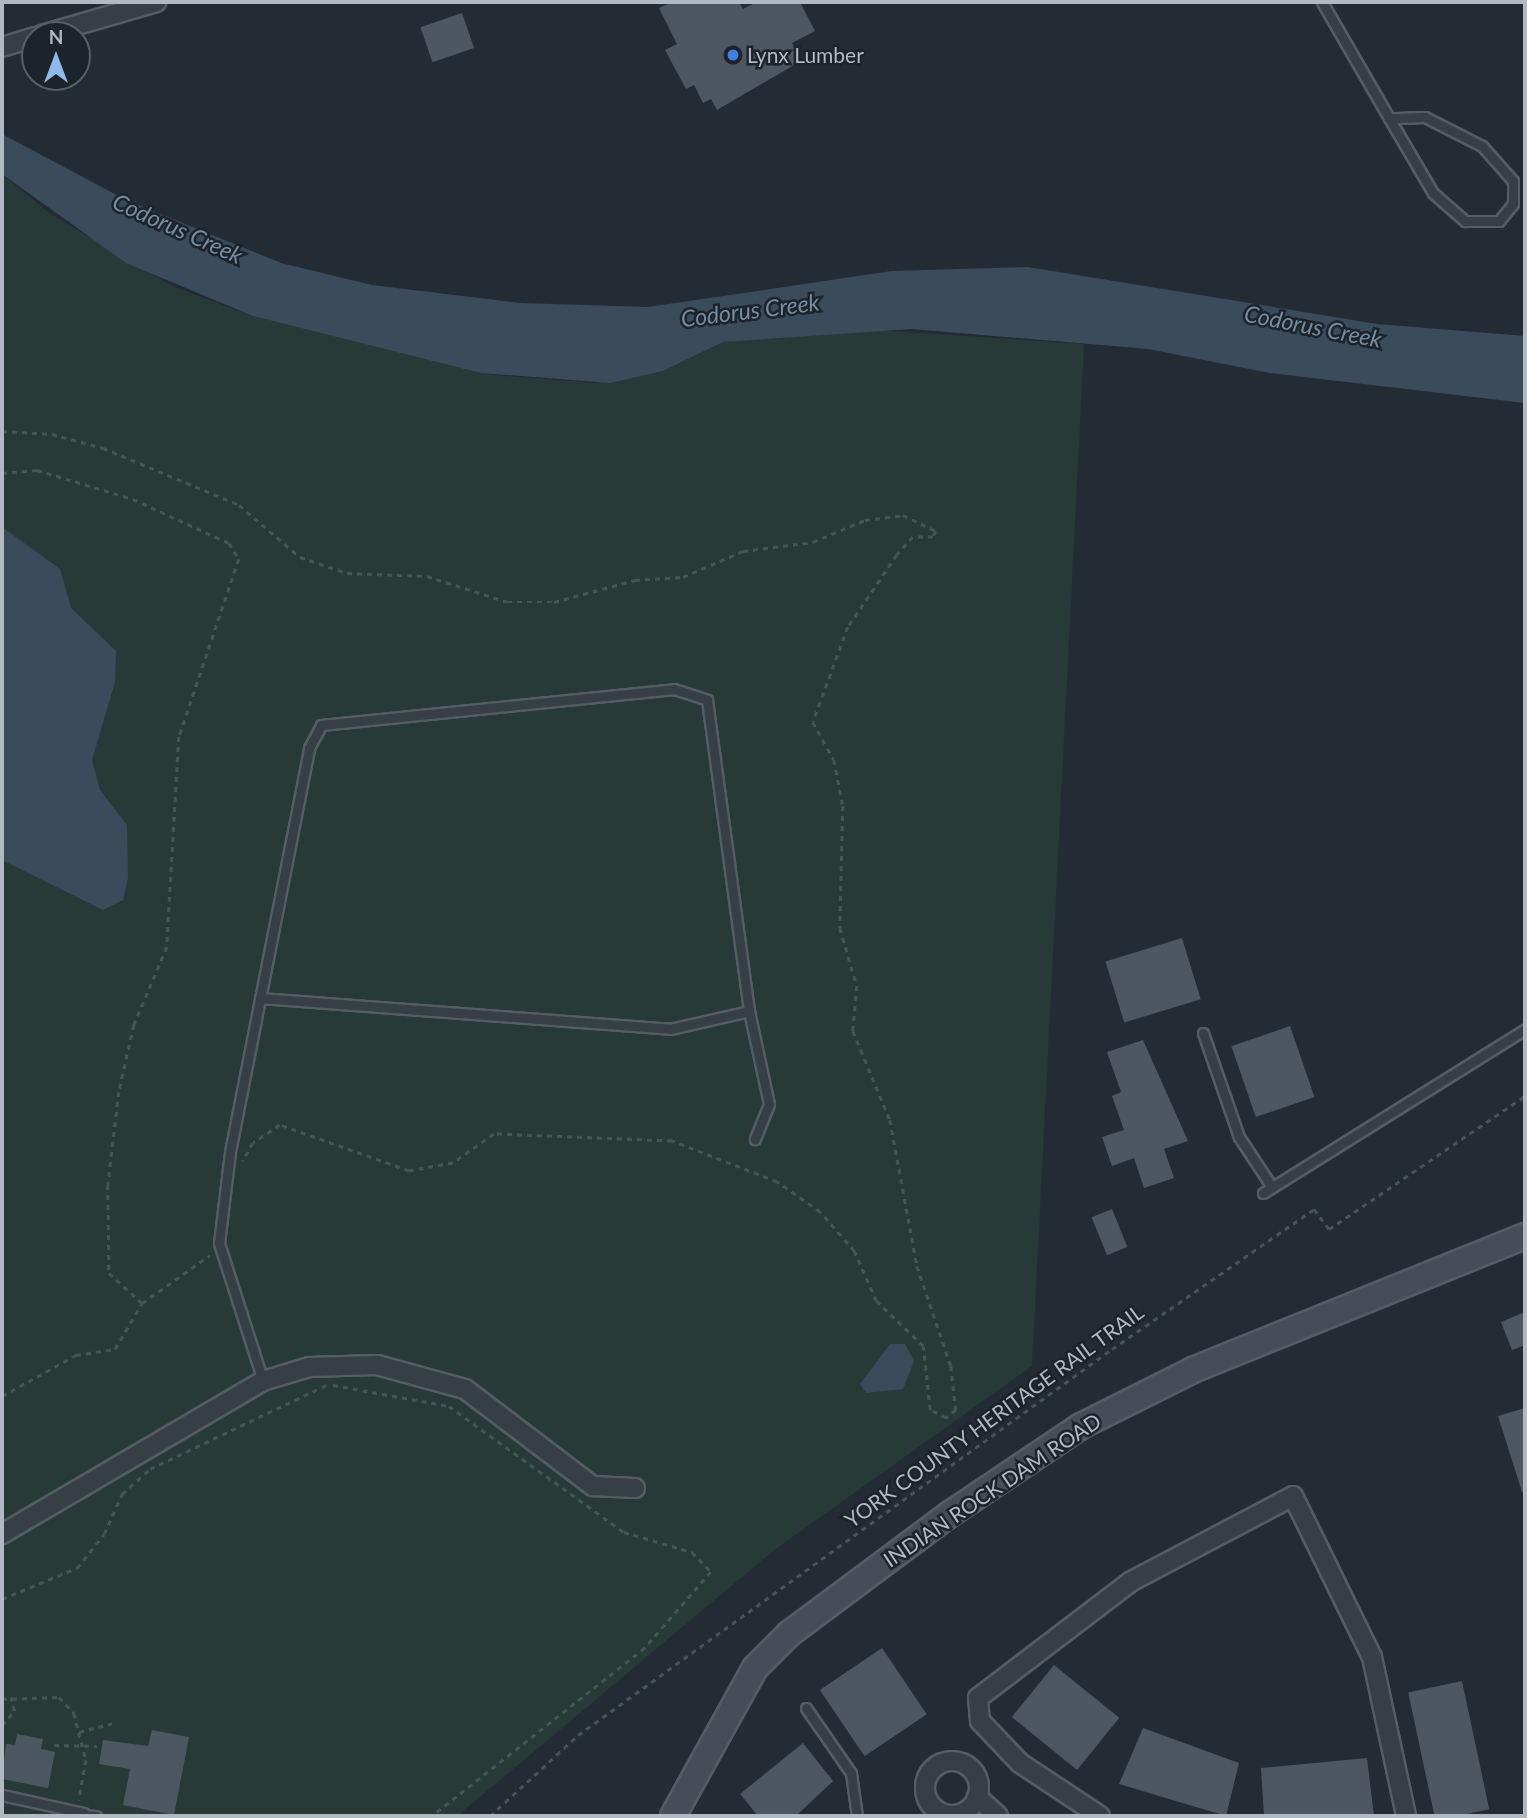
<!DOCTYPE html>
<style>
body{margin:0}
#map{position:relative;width:1527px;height:1818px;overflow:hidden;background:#232c35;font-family:Lato,sans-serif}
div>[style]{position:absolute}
.green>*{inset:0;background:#283a38}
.water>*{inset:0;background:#3a4b5c}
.building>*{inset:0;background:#4c5761;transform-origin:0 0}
.path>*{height:2.5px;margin-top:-1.25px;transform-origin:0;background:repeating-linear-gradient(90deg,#455556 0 5px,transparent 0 10px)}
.roads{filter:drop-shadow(2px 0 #545c64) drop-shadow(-2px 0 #545c64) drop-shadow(0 2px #545c64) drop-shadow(0 -2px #545c64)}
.lane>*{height:9px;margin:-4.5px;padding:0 4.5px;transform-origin:4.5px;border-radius:4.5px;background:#363e46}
.street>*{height:18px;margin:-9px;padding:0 9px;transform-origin:9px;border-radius:9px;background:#363e46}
.street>.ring{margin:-9px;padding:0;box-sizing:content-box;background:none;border:18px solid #363e46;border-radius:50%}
.secondary>*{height:24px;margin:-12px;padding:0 12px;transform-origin:12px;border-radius:12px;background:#454e58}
.dots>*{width:19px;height:19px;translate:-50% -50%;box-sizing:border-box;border:4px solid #1c232b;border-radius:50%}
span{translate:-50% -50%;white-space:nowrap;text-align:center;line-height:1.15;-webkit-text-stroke:5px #1c232b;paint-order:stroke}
.poi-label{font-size:21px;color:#b1b9c2}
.left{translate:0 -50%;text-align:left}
.street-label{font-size:21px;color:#b1b9c2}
.water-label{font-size:23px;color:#758ca2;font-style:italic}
.frame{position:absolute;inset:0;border:4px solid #b1b9c2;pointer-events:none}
.north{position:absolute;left:21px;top:21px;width:70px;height:70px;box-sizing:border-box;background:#1c232b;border:2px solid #585f67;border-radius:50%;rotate:0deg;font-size:19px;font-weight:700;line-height:28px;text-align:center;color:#b1b9c2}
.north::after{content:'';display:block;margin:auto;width:24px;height:32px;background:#8fb9ea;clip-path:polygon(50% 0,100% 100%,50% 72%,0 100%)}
</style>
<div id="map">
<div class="green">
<i style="clip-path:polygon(2px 174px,49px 213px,174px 287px,253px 316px,493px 375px,596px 383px,663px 371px,723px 342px,861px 329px,1084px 344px,1032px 1366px,773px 1551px,457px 1816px,2px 1816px)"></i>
</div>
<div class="water">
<i style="clip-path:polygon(2px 134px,126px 200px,281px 263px,372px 285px,520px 303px,648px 307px,892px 271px,1028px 267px,1377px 324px,1525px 336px,1525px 403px,1270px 373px,1148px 349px,912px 329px,723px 342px,663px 371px,610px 383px,481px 373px,253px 316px,126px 263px,2px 174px)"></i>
<i style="clip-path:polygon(2px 527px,60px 569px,71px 608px,116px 651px,115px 682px,92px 760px,100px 790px,127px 825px,128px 878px,123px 900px,103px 910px,2px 860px)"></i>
<i style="clip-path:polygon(890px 1344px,905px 1344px,914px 1361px,903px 1389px,866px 1393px,860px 1384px)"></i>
</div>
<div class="building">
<i style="clip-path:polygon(672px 2px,739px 2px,743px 9px,757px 2px,800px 2px,815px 31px,792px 43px,801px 61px,717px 110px,711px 99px,703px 103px,694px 85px,686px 89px,665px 50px,677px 44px,659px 8px)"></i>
<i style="left:462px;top:13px;width:37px;height:44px;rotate:71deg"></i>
<i style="left:1182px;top:938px;width:64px;height:80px;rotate:73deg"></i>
<i style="left:1290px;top:1026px;width:75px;height:62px;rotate:71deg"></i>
<i style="clip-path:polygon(1143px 1040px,1188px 1141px,1164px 1149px,1174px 1178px,1144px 1188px,1134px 1158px,1112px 1166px,1102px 1137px,1124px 1130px,1112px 1096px,1121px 1092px,1107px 1052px)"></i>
<i style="left:1112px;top:1209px;width:41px;height:22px;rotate:68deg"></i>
<i style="clip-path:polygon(1525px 1312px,1525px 1345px,1512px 1350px,1501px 1322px)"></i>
<i style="clip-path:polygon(1525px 1408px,1525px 1492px,1522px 1492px,1498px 1416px)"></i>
<i style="left:882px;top:1648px;width:80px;height:75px;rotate:56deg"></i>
<i style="left:1054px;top:1665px;width:84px;height:67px;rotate:39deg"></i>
<i style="left:1462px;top:1681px;width:131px;height:55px;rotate:78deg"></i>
<i style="clip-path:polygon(1143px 1728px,1239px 1763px,1226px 1816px,1119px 1784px)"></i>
<i style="clip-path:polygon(152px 1730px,189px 1737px,174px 1815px,123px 1805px,130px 1769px,99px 1764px,103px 1740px,148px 1746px)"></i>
<i style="clip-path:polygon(17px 1734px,43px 1739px,41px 1749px,55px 1752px,48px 1788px,2px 1779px,6px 1744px,15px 1745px)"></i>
<i style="clip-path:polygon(803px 1743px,833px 1781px,796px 1816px,758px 1816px,740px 1794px)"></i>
<i style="clip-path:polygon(1367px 1758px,1374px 1816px,1264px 1816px,1261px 1768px)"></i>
</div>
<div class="path">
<i style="left:2px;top:431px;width:50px;rotate:3.4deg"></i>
<i style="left:52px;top:434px;width:53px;rotate:15.4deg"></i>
<i style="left:103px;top:448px;width:147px;rotate:22.7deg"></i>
<i style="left:239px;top:505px;width:80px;rotate:40.4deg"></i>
<i style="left:300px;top:557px;width:50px;rotate:18.8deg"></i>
<i style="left:347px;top:573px;width:80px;rotate:2.1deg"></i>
<i style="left:427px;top:576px;width:84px;rotate:18deg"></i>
<i style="left:507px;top:602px;width:47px"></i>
<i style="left:554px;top:602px;width:84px;rotate:-15.2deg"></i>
<i style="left:635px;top:580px;width:48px;rotate:-3.6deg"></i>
<i style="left:683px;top:577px;width:65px;rotate:-23.4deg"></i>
<i style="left:743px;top:551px;width:71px;rotate:-7.3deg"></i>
<i style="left:813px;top:542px;width:56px;rotate:-22.9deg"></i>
<i style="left:865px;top:520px;width:38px;rotate:-7deg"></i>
<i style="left:903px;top:515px;width:37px;rotate:26deg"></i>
<i style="left:936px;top:531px;width:7px;rotate:117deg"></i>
<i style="left:933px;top:537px;width:20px;rotate:180deg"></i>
<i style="left:913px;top:537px;width:24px;rotate:132deg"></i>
<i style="left:897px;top:555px;width:87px;rotate:124.2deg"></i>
<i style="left:848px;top:627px;width:101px;rotate:110.2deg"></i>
<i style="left:813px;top:722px;width:43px;rotate:61.1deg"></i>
<i style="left:834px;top:760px;width:47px;rotate:78.9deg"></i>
<i style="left:843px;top:806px;width:122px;rotate:91.4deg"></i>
<i style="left:840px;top:928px;width:60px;rotate:73.7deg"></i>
<i style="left:857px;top:986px;width:45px;rotate:95.1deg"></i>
<i style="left:853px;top:1031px;width:96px;rotate:67.4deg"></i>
<i style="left:890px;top:1120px;width:148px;rotate:79.5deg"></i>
<i style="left:917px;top:1266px;width:106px;rotate:71.2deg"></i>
<i style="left:951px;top:1366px;width:44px;rotate:83.5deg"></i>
<i style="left:956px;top:1410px;width:13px;rotate:141deg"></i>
<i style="left:946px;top:1418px;width:18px;rotate:-153deg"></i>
<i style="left:930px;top:1410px;width:64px;rotate:-96.2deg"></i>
<i style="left:923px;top:1346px;width:65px;rotate:-136.2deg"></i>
<i style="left:876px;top:1301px;width:55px;rotate:-113.7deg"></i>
<i style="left:854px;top:1251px;width:52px;rotate:-131.1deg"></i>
<i style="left:820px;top:1212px;width:52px;rotate:-145.1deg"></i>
<i style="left:777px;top:1182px;width:113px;rotate:-158.7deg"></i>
<i style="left:672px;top:1141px;width:178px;rotate:-177.7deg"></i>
<i style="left:494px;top:1134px;width:50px;rotate:144.7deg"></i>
<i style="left:453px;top:1163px;width:45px;rotate:169.7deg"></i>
<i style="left:409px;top:1171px;width:137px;rotate:-160.4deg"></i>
<i style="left:280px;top:1125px;width:32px;rotate:146deg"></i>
<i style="left:253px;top:1143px;width:21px;rotate:119deg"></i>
<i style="left:2px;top:473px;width:35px;rotate:-5deg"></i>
<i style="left:37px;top:470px;width:100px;rotate:16.8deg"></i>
<i style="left:133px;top:499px;width:106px;rotate:24.6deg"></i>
<i style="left:229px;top:543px;width:19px;rotate:58deg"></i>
<i style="left:239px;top:559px;width:188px;rotate:108.6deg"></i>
<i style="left:179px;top:737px;width:210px;rotate:93.3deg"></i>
<i style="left:167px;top:947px;width:85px;rotate:112.9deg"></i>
<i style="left:134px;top:1025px;width:69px;rotate:102.6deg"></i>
<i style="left:119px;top:1092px;width:94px;rotate:96.7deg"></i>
<i style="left:108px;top:1185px;width:88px;rotate:89.3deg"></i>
<i style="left:109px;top:1273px;width:45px;rotate:42.3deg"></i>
<i style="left:333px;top:1385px;width:118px;rotate:10.3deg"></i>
<i style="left:449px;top:1406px;width:216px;rotate:35.8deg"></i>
<i style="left:624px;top:1532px;width:71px;rotate:16.4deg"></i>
<i style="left:692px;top:1552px;width:28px;rotate:46deg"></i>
<i style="left:711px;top:1572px;width:101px;rotate:131deg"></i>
<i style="left:645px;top:1648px;width:271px;rotate:141.7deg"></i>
<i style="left:2px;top:1396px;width:85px;rotate:-29deg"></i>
<i style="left:76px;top:1355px;width:39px;rotate:-9deg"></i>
<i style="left:115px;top:1349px;width:53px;rotate:-59.6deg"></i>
<i style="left:142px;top:1303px;width:83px;rotate:-35.2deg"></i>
<i style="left:2px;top:1599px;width:81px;rotate:-22.5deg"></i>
<i style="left:77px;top:1568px;width:43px;rotate:-51.5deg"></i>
<i style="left:104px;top:1534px;width:44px;rotate:-65.8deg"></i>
<i style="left:122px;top:1494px;width:38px;rotate:-42deg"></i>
<i style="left:150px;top:1469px;width:195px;rotate:-25.5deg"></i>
<i style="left:2px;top:1699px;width:57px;rotate:-2deg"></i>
<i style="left:59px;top:1697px;width:22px;rotate:47deg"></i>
<i style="left:74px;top:1713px;width:49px;rotate:75.7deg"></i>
<i style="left:86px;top:1760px;width:41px;rotate:99.9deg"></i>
<i style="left:2px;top:1725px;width:18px;rotate:-49deg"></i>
<i style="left:14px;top:1711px;width:14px;rotate:-102deg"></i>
<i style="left:79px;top:1732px;width:34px;rotate:-15deg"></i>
<i style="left:54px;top:1745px;width:43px;rotate:1.3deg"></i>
<i style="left:490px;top:1816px;width:120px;rotate:-42.6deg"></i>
<i style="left:578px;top:1735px;width:659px;rotate:-35.86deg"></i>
<i style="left:1112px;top:1349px;width:246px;rotate:-34.7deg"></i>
<i style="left:1314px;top:1209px;width:25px;rotate:53deg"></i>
<i style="left:1329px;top:1229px;width:237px;rotate:-34.2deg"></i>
</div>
<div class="roads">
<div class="lane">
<i style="left:1322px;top:2px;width:134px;rotate:60deg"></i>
<i style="left:1389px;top:118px;width:87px;rotate:59.6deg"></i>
<i style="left:1433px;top:193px;width:43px;rotate:41.2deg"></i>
<i style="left:1465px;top:221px;width:34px"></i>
<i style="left:1499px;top:221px;width:22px;rotate:-51deg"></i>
<i style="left:1513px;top:204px;width:23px;rotate:-90deg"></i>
<i style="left:1513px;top:181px;width:47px;rotate:-131.5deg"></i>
<i style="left:1482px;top:146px;width:64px;rotate:-153deg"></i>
<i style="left:1425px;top:117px;width:36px;rotate:178deg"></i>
<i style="left:260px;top:998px;width:411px;rotate:4.3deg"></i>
<i style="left:670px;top:1029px;width:81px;rotate:-12.8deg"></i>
<i style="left:1203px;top:1033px;width:110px;rotate:70.9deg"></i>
<i style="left:1239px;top:1137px;width:60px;rotate:56.6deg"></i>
<i style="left:1263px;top:1193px;width:309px;rotate:-32deg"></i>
<i style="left:263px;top:1381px;width:145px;rotate:-107.7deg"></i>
<i style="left:219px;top:1243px;width:92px;rotate:-83.1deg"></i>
<i style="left:230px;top:1152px;width:412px;rotate:-78.9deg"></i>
<i style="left:309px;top:748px;width:26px;rotate:-62deg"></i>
<i style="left:321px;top:725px;width:355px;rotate:-5.8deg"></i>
<i style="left:674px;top:689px;width:35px;rotate:18deg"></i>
<i style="left:707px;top:700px;width:314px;rotate:82.3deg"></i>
<i style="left:749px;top:1011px;width:95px;rotate:77.9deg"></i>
<i style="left:769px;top:1104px;width:38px;rotate:112deg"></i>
<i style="left:806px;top:1708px;width:79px;rotate:55.3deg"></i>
<i style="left:851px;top:1773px;width:43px;rotate:82.1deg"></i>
<i style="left:2px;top:1795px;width:84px;rotate:12.4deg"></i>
<i style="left:82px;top:1815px;width:14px;rotate:4deg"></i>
</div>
<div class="street">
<i style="left:42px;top:35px;width:119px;rotate:-16.1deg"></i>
<i style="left:2px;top:47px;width:34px;rotate:-17deg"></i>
<i style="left:2px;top:1534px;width:303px;rotate:-30.4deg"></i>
<i style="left:263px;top:1381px;width:48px;rotate:-16.9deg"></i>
<i style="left:309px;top:1367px;width:68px;rotate:-1.7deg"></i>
<i style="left:377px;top:1365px;width:91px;rotate:15.3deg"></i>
<i style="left:465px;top:1389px;width:161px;rotate:37.2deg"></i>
<i style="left:593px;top:1486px;width:42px;rotate:2.7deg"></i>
<i class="ring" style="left:925px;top:1761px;width:36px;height:36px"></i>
<i style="left:977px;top:1797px;width:28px;rotate:42deg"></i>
<i style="left:1100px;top:1816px;width:96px;rotate:-146.5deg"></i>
<i style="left:1020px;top:1763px;width:58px;rotate:-133.6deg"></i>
<i style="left:980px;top:1721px;width:23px;rotate:-95deg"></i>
<i style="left:978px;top:1698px;width:191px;rotate:-37.3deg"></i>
<i style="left:1130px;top:1582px;width:184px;rotate:-27.8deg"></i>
<i style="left:1293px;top:1496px;width:179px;rotate:63.9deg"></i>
<i style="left:1372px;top:1657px;width:163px;rotate:77.9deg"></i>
</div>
<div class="secondary">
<i style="left:673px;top:1816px;width:169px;rotate:-61deg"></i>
<i style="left:755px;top:1668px;width:48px;rotate:-45deg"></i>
<i style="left:789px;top:1634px;width:201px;rotate:-36.7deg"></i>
<i style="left:950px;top:1514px;width:158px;rotate:-33.9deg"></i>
<i style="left:1081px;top:1426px;width:125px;rotate:-26.6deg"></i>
<i style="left:1193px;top:1370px;width:358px;rotate:-22deg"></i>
</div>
</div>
<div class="dots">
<i style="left:733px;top:55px;background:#3f7fe0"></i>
</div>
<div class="poi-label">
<span class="left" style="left:747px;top:55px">Lynx Lumber</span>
</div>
<div class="street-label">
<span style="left:994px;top:1416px;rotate:-36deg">YORK COUNTY HERITAGE RAIL TRAIL</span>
<span style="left:992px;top:1490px;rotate:-34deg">INDIAN ROCK DAM ROAD</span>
</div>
<div class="water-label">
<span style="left:178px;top:228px;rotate:24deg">Codorus Creek</span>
<span style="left:750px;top:310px;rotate:-7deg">Codorus Creek</span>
<span style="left:1313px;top:326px;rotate:11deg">Codorus Creek</span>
</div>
<div class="frame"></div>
<div class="north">N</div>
</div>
